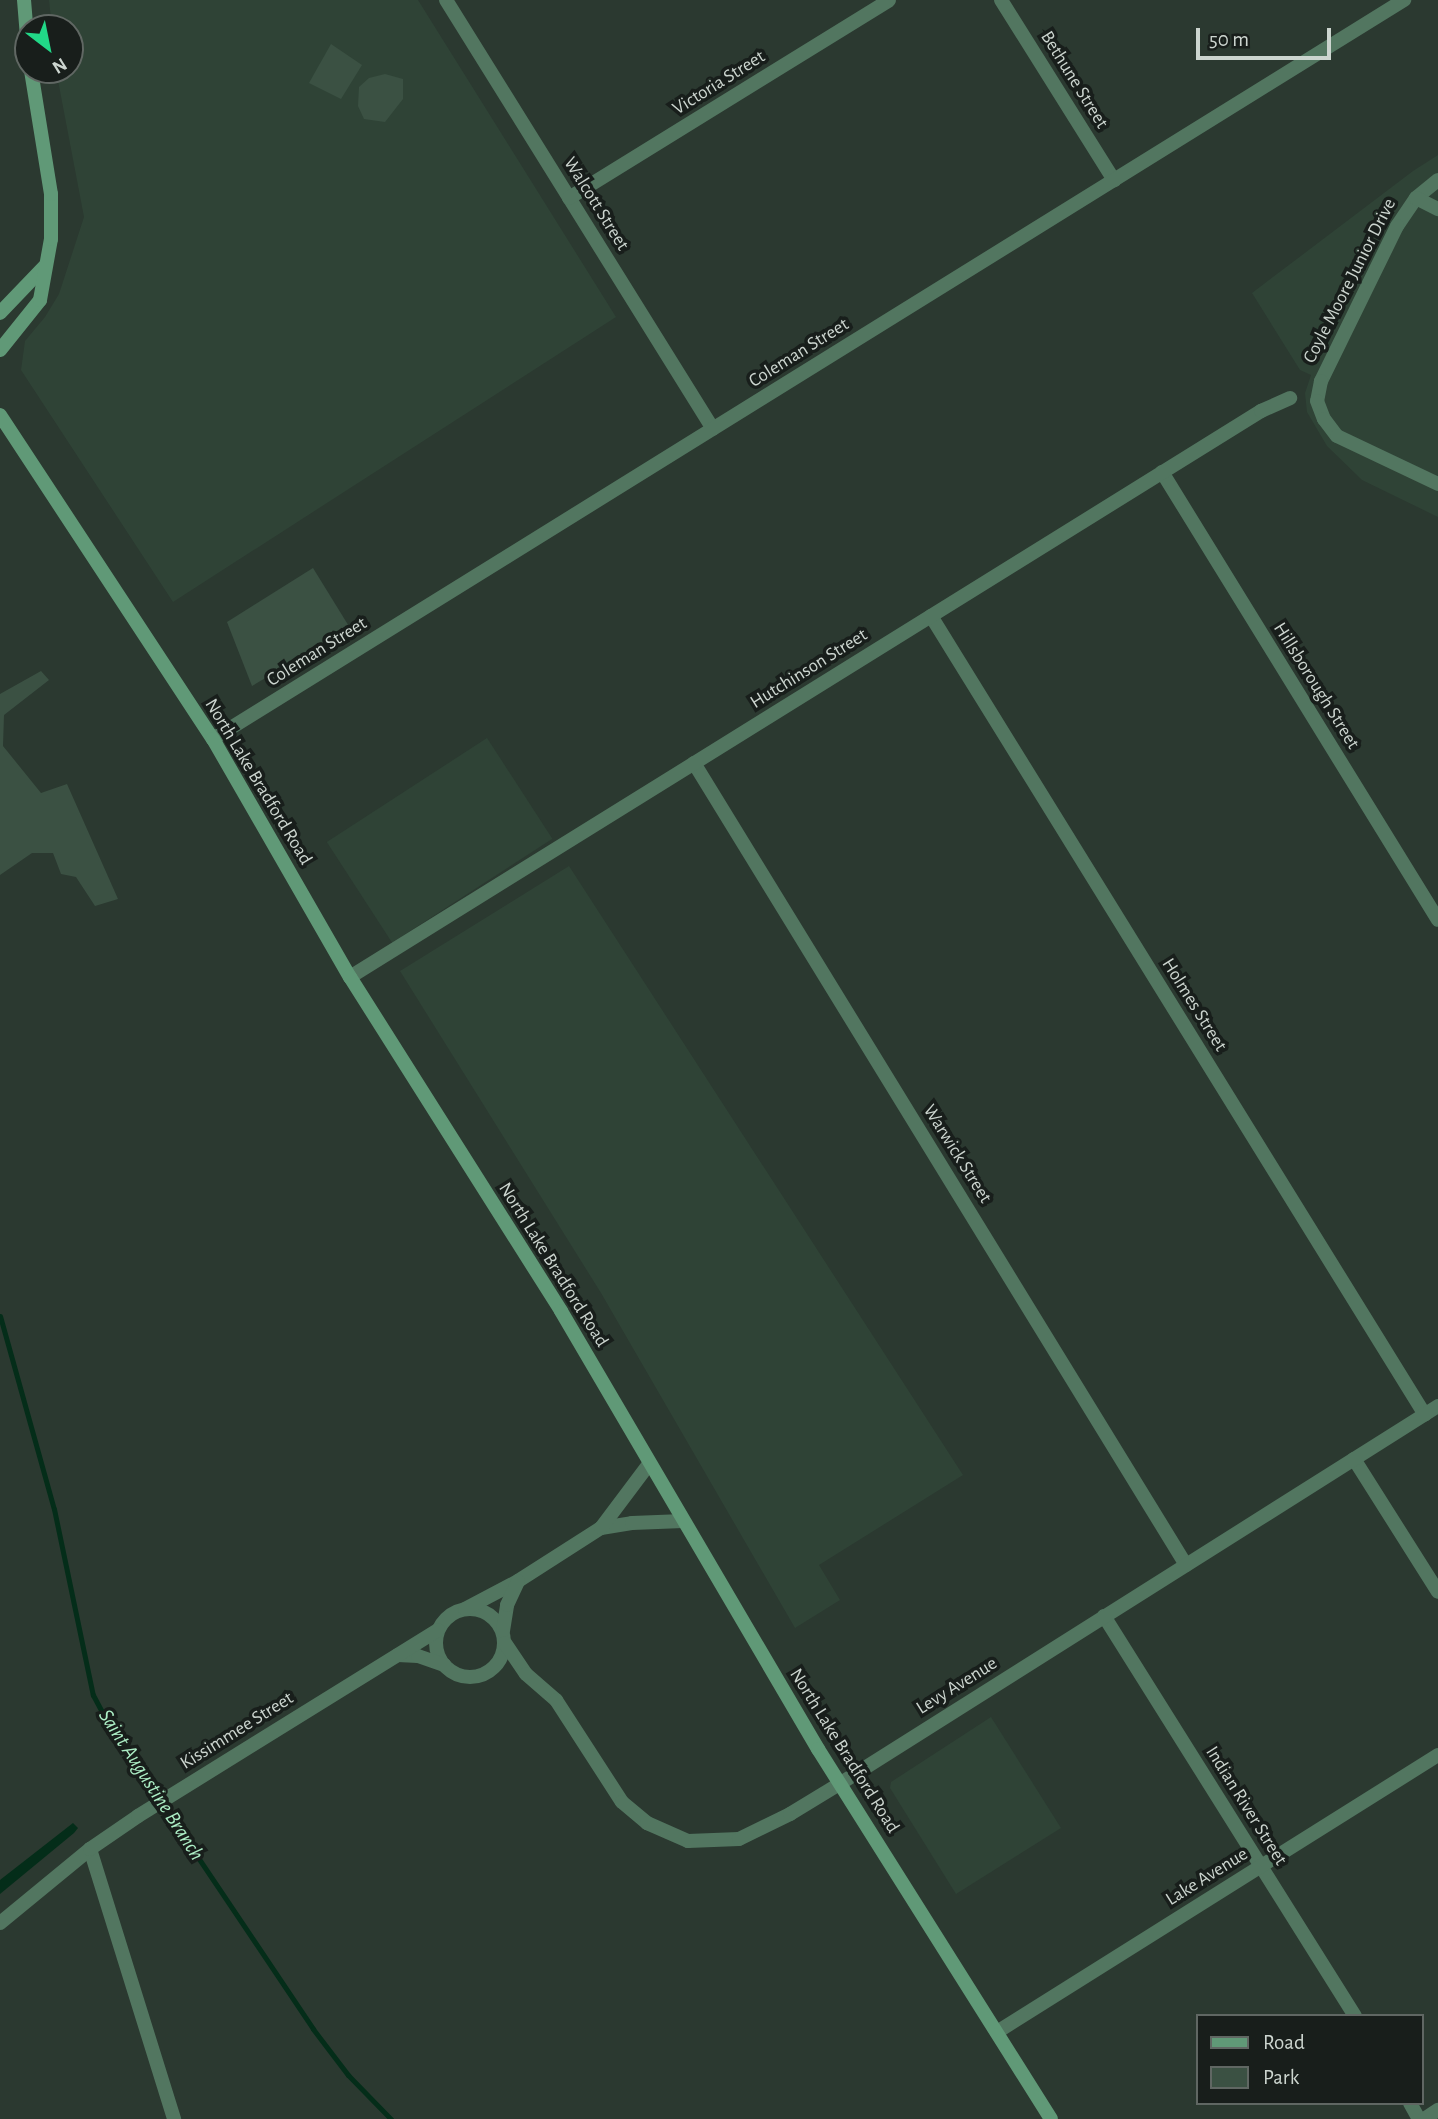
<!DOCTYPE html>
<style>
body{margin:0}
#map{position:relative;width:1438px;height:2119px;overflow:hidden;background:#2b3930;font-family:"Alegreya Sans",sans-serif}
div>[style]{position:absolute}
.built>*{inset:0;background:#2f4336;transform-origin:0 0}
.green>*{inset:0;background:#3b5143}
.water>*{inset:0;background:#042d19}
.stream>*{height:5px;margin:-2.5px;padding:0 2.5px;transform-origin:2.5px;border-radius:2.5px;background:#042d19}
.minor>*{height:14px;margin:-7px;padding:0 7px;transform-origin:7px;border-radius:7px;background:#527660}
.tertiary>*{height:14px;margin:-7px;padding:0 7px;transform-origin:7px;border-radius:7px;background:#527660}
.tertiary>.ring{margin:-7px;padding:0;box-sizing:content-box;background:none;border:14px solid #527660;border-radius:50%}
.secondary>*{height:14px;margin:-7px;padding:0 7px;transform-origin:7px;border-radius:7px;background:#609977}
span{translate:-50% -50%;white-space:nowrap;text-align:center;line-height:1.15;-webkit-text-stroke:7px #181e1b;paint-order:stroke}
.street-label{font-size:19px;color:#ccd5cf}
.water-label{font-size:21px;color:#adefc6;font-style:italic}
.legend{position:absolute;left:1196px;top:2014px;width:228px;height:91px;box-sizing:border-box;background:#181e1b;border:2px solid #606763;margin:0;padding:9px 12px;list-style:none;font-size:21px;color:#ccd5cf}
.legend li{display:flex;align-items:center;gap:14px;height:35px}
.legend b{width:35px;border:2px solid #606763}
.north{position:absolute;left:14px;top:14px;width:70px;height:70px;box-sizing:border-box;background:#181e1b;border:2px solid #606763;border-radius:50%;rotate:148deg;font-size:19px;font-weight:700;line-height:28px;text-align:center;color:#ccd5cf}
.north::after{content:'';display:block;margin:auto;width:24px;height:32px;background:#21d887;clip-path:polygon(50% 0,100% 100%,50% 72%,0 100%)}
.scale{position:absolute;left:1196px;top:28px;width:135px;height:32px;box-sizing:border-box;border:4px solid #ccd5cf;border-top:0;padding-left:9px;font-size:21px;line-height:24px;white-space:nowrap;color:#ccd5cf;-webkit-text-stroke:5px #181e1b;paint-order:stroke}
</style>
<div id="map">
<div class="built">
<i style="clip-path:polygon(49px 0,418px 0,616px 317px,173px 602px,21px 370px,25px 341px,45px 317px,59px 294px,84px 217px,56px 70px,70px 70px,70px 28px,52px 28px)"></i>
<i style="clip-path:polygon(1438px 155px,1438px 517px,1362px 480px,1327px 446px,1307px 412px,1305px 393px,1311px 375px,1300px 370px,1252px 293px,1413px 171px)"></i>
<i style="left:487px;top:738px;width:120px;height:191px;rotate:57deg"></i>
<i style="clip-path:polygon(569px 866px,963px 1475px,819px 1565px,840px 1600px,795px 1628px,601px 1293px,400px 971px)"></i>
<i style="clip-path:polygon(991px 1717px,1061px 1828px,956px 1894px,890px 1788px,891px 1782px)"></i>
</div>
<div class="green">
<i style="clip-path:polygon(331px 44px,362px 65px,341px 99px,309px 83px)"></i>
<i style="clip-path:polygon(385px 74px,403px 79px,403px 99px,385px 122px,364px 119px,358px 106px,359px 87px,369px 78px)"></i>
<i style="clip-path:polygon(313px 568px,350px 628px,252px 686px,227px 622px)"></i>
<i style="clip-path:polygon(41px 671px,49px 680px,4px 715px,3px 746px,41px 793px,67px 784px,118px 899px,95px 906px,76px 877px,61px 874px,53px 853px,32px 853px,0 875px,0 694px)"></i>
</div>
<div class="water">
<i style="clip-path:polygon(73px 1823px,78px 1828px,74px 1833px,0 1894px,0 1880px)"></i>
</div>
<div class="stream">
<i style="left:0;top:1316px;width:200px;rotate:74.4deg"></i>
<i style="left:54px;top:1509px;width:190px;rotate:78.2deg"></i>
<i style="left:93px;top:1695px;width:34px;rotate:62deg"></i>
<i style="left:109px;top:1725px;width:366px;rotate:56.1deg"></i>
<i style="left:313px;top:2029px;width:58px;rotate:52.7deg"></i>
<i style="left:348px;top:2075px;width:62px;rotate:45.7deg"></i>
</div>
<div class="minor">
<i style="left:446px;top:0;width:505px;rotate:58.1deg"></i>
<i style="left:1001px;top:0;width:213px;rotate:57.9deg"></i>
<i style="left:1438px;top:180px;width:28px;rotate:141deg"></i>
<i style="left:1416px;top:198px;width:34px;rotate:124deg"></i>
<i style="left:1397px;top:226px;width:173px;rotate:116.1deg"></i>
<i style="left:1321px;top:381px;width:20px;rotate:101deg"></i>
<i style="left:1317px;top:401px;width:19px;rotate:69deg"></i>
<i style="left:1324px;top:419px;width:21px;rotate:53deg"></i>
<i style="left:1337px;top:436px;width:112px;rotate:25.4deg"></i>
<i style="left:569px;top:198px;width:376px;rotate:-31.7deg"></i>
<i style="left:1416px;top:198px;width:25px;rotate:27deg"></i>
<i style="left:1162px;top:472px;width:526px;rotate:58.36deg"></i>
<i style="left:931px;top:616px;width:939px;rotate:58.27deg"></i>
<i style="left:213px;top:739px;width:1402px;rotate:-31.82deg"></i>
<i style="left:694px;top:763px;width:941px;rotate:58.47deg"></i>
<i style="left:350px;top:977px;width:1073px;rotate:-31.85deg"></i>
<i style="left:1261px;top:411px;width:32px;rotate:-24deg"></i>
<i style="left:1354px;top:1459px;width:157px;rotate:57.7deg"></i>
<i style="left:1104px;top:1616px;width:472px;rotate:57.9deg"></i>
<i style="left:90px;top:1849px;width:283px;rotate:72.7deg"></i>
<i style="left:997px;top:2032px;width:521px;rotate:-32.13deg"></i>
<i style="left:1410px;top:2103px;width:18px;rotate:61deg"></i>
<i style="left:1424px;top:2119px;width:17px;rotate:-33deg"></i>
</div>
<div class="tertiary">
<i style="left:601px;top:1528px;width:31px;rotate:-9deg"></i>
<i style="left:632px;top:1523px;width:51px;rotate:-2.2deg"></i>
<i class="ring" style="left:436px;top:1609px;width:54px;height:54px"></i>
<i style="left:465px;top:1609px;width:60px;rotate:-27.8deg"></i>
<i style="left:518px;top:1581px;width:98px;rotate:-32.6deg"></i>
<i style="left:601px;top:1528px;width:80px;rotate:-53.1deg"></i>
<i style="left:503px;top:1631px;width:26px;rotate:-81deg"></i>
<i style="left:507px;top:1605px;width:26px;rotate:-65deg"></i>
<i style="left:505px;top:1643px;width:37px;rotate:56deg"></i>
<i style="left:526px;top:1674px;width:40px;rotate:41deg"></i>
<i style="left:556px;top:1700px;width:121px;rotate:57.1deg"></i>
<i style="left:622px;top:1802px;width:33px;rotate:40deg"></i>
<i style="left:647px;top:1823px;width:45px;rotate:23.7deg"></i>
<i style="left:688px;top:1841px;width:51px;rotate:-2.2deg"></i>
<i style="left:739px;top:1839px;width:57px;rotate:-26.1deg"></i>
<i style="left:790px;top:1814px;width:60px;rotate:-31.3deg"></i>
<i style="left:841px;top:1783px;width:706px;rotate:-32.27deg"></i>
<i style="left:398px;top:1655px;width:20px;rotate:3deg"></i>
<i style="left:418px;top:1656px;width:28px;rotate:19deg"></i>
<i style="left:0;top:1923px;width:117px;rotate:-39.4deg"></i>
<i style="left:90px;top:1849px;width:58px;rotate:-34.5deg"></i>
<i style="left:138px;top:1816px;width:353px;rotate:-31.8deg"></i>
</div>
<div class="secondary">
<i style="left:24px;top:0;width:49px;rotate:85.3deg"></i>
<i style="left:0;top:313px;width:64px;rotate:-46.3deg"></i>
<i style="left:0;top:350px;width:64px;rotate:-51.3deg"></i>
<i style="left:40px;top:300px;width:62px;rotate:-79.8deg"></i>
<i style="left:51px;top:239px;width:45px;rotate:-90deg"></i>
<i style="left:51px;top:194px;width:126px;rotate:-99.2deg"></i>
<i style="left:0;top:415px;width:388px;rotate:56.7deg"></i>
<i style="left:213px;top:739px;width:275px;rotate:60.1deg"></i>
<i style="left:350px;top:977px;width:395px;rotate:57.7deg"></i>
<i style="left:561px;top:1311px;width:508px;rotate:59.6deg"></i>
<i style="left:818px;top:1749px;width:437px;rotate:57.8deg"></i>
</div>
<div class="street-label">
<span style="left:1074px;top:80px;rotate:58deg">Bethune Street</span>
<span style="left:719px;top:83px;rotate:-32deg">Victoria Street</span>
<span style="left:596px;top:204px;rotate:58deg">Walcott Street</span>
<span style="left:1350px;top:281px;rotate:-63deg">Coyle Moore Junior Drive</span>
<span style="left:799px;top:353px;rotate:-32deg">Coleman Street</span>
<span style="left:317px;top:652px;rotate:-32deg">Coleman Street</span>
<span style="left:809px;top:669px;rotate:-32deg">Hutchinson Street</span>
<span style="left:1316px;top:686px;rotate:58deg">Hillsborough Street</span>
<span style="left:258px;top:782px;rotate:59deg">North Lake Bradford Road</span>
<span style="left:1194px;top:1005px;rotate:58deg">Holmes Street</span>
<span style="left:957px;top:1154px;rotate:58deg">Warwick Street</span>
<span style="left:553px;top:1265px;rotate:58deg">North Lake Bradford Road</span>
<span style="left:957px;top:1686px;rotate:-32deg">Levy Avenue</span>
<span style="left:237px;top:1731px;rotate:-32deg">Kissimmee Street</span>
<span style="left:844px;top:1751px;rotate:58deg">North Lake Bradford Road</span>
<span style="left:1246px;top:1806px;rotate:58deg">Indian River Street</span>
<span style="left:1207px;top:1877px;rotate:-32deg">Lake Avenue</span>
</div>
<div class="water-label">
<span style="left:151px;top:1785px;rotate:57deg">Saint Augustine Branch</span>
</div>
<ul class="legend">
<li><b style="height:9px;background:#609977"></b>Road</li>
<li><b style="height:19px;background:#3b5143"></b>Park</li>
</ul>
<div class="north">N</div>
<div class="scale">50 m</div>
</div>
